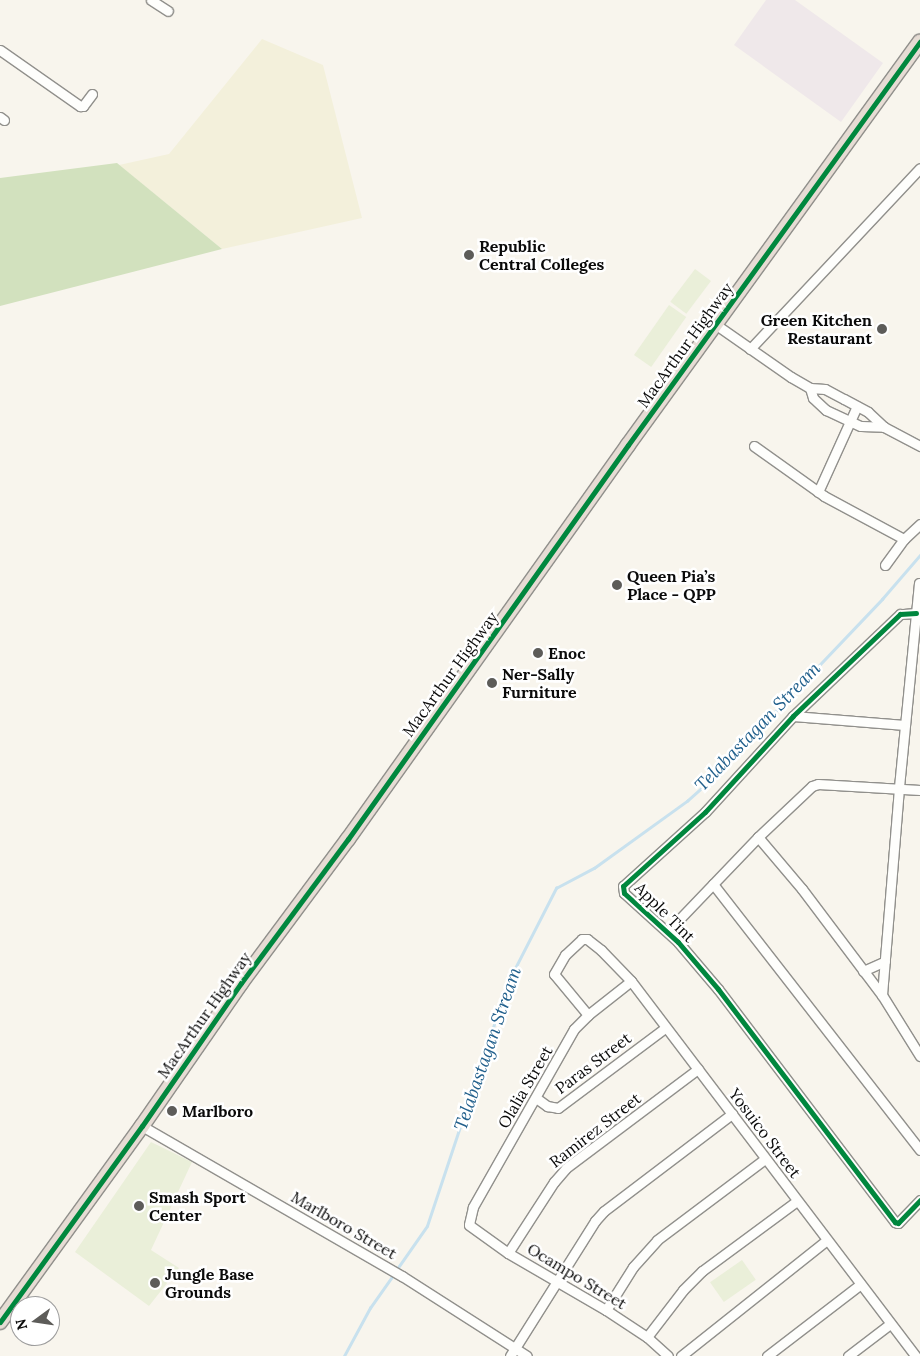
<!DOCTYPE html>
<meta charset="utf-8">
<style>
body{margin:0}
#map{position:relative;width:920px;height:1356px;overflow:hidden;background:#f8f5ed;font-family:Lora,serif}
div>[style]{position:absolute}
.industrial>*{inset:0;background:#efe8ea}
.farmland>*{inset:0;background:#f3f0db}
.forest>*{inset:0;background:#d2e1be}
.pitch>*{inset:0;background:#eaefd9;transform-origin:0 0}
.stream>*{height:2.5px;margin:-1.25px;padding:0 1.25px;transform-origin:1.25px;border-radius:1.25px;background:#c8e1ee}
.roads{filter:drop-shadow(1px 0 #91908c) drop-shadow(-1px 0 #91908c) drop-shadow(0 1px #91908c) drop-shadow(0 -1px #91908c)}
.minor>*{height:9px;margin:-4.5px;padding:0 4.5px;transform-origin:4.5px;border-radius:4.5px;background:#fefefc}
.highway>*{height:14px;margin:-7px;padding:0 7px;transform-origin:7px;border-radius:7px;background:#e6dcd4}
.cycleway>*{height:5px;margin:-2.5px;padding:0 2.5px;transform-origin:2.5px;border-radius:2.5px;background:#00873e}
.dots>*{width:14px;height:14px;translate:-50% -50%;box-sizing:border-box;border:2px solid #fff;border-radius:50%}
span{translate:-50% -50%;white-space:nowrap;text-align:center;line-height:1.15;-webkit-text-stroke:5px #fff;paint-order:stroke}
.poi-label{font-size:16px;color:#0a0a0a;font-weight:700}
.left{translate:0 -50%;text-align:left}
.right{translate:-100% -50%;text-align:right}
.street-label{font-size:16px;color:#0a0a0a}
.water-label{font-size:18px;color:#22608c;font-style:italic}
.north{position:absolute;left:10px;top:1296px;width:50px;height:50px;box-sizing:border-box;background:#fff;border:1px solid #9d9d9d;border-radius:50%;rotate:256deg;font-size:14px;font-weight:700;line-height:20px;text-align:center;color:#0a0a0a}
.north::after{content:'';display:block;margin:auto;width:18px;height:22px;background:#5d5c59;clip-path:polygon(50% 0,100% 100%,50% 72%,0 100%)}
</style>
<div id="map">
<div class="industrial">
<i style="clip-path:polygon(766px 0,795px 0,883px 63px,841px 122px,734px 45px)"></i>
</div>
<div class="farmland">
<i style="clip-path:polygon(262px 39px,323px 65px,362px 218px,222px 249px,119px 165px,169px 154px)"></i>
</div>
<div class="forest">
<i style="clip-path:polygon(117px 163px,222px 249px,0 306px,0 178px)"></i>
</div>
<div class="pitch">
<i style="left:695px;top:269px;width:20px;height:41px;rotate:37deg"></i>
<i style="left:669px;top:305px;width:21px;height:61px;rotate:35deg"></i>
<i style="clip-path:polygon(151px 1142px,192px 1162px,151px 1250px,179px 1268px,149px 1306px,75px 1252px)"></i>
<i style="left:742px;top:1260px;width:24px;height:39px;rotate:55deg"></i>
</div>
<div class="stream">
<i style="left:397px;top:1269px;width:52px;rotate:-55.1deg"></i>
<i style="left:427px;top:1226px;width:257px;rotate:-71.6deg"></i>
<i style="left:508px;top:982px;width:106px;rotate:-62.9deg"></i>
<i style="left:556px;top:888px;width:43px;rotate:-27.8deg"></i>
<i style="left:594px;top:868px;width:115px;rotate:-35.8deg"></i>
<i style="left:687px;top:801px;width:27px;rotate:-42deg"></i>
<i style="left:707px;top:783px;width:254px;rotate:-46.4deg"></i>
<i style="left:882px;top:599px;width:58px;rotate:-49.2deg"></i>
<i style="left:344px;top:1356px;width:55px;rotate:-61.6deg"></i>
<i style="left:370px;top:1308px;width:42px;rotate:-54.8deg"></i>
</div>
<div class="roads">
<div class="minor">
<i style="left:151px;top:0;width:20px;rotate:33deg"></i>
<i style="left:0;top:50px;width:98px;rotate:35deg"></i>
<i style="left:80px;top:106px;width:3px"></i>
<i style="left:83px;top:106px;width:15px;rotate:-53deg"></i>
<i style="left:0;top:117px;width:5px;rotate:37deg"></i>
<i style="left:715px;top:324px;width:93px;rotate:34.9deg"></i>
<i style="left:791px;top:377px;width:22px;rotate:30deg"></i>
<i style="left:810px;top:388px;width:15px;rotate:4deg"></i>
<i style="left:825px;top:389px;width:21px;rotate:28deg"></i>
<i style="left:844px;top:399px;width:27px;rotate:28deg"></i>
<i style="left:868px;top:412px;width:22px;rotate:43deg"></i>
<i style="left:884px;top:427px;width:41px;rotate:27.8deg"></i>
<i style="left:750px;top:349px;width:248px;rotate:-46.8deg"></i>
<i style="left:810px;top:388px;width:10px;rotate:73deg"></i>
<i style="left:813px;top:398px;width:18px;rotate:43deg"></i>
<i style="left:826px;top:410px;width:38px;rotate:25deg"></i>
<i style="left:861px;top:426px;width:23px;rotate:2deg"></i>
<i style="left:754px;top:446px;width:86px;rotate:35.5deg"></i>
<i style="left:824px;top:496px;width:91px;rotate:28.3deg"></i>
<i style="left:818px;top:492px;width:94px;rotate:-65.6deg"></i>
<i style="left:885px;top:565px;width:32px;rotate:-54deg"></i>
<i style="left:904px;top:539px;width:22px;rotate:-43deg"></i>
<i style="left:919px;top:583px;width:206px;rotate:95.6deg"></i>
<i style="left:899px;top:788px;width:208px;rotate:94.7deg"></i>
<i style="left:882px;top:995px;width:72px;rotate:58.1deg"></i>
<i style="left:916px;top:613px;width:16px;rotate:176deg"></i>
<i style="left:900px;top:614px;width:148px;rotate:136.4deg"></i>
<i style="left:793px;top:716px;width:130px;rotate:132.5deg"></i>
<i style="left:705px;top:812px;width:110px;rotate:137.9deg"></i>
<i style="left:623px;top:886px;width:7px;rotate:82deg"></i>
<i style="left:624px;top:893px;width:73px;rotate:42.2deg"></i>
<i style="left:678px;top:942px;width:62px;rotate:49.6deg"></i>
<i style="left:718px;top:989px;width:293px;rotate:52.8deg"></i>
<i style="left:895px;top:1222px;width:3px;rotate:18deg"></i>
<i style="left:898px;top:1223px;width:32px;rotate:-46deg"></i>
<i style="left:793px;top:716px;width:112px;rotate:4.6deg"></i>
<i style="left:758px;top:837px;width:68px;rotate:49.8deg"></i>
<i style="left:802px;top:889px;width:133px;rotate:53deg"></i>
<i style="left:713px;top:884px;width:337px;rotate:52.1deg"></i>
<i style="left:668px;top:931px;width:130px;rotate:-46.2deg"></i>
<i style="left:758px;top:837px;width:74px;rotate:-43.4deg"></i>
<i style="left:812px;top:786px;width:6px;rotate:-18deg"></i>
<i style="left:818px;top:784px;width:102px;rotate:3.4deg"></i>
<i style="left:863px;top:971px;width:24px;rotate:-24deg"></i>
<i style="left:631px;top:981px;width:55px;rotate:141.7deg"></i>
<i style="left:588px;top:1015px;width:20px;rotate:135deg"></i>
<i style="left:574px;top:1029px;width:205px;rotate:119.6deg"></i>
<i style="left:473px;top:1207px;width:18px;rotate:103deg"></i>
<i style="left:469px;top:1225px;width:48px;rotate:35.7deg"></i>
<i style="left:508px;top:1253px;width:113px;rotate:30.2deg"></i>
<i style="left:606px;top:1310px;width:49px;rotate:33.4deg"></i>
<i style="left:647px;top:1337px;width:28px;rotate:42deg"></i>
<i style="left:588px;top:1015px;width:53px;rotate:-129.7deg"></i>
<i style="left:554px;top:974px;width:22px;rotate:-60deg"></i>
<i style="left:565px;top:955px;width:23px;rotate:-43deg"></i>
<i style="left:582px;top:939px;width:5px"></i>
<i style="left:587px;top:939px;width:18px;rotate:38deg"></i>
<i style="left:601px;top:950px;width:43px;rotate:45.9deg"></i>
<i style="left:631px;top:981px;width:471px;rotate:52.8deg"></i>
<i style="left:536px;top:1098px;width:14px;rotate:36deg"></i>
<i style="left:547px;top:1106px;width:11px;rotate:10deg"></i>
<i style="left:558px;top:1108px;width:134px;rotate:-36.8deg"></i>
<i style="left:142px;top:1126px;width:300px;rotate:30deg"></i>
<i style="left:402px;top:1276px;width:148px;rotate:32.6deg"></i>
<i style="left:508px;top:1253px;width:85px;rotate:-57.1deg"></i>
<i style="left:554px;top:1182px;width:18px;rotate:-49deg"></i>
<i style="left:566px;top:1168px;width:165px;rotate:-36.9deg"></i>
<i style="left:606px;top:1310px;width:51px;rotate:-57.9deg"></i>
<i style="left:633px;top:1267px;width:36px;rotate:-48deg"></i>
<i style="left:657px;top:1240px;width:135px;rotate:-36.9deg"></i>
<i style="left:647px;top:1337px;width:59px;rotate:-52.5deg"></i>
<i style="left:683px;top:1290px;width:27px;rotate:-45deg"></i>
<i style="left:702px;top:1271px;width:118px;rotate:-36.4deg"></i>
<i style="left:510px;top:1356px;width:160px;rotate:-57.8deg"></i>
<i style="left:595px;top:1221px;width:13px;rotate:-48deg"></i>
<i style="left:604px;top:1211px;width:161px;rotate:-37.2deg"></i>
<i style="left:681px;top:1356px;width:186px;rotate:-38.5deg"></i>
<i style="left:767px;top:1356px;width:118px;rotate:-37.5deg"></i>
<i style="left:848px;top:1356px;width:53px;rotate:-37.3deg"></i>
</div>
<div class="highway">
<i style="left:0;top:1322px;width:242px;rotate:-54.1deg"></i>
<i style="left:142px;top:1126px;width:174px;rotate:-55.3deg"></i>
<i style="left:241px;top:983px;width:179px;rotate:-53.4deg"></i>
<i style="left:348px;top:839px;width:483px;rotate:-54.6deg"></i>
<i style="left:628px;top:445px;width:498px;rotate:-54.1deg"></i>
</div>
</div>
<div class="cycleway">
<i style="left:916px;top:613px;width:16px;rotate:176deg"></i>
<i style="left:900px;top:614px;width:148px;rotate:136.4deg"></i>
<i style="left:793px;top:716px;width:130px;rotate:132.5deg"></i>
<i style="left:705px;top:812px;width:110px;rotate:137.9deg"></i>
<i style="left:623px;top:886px;width:7px;rotate:82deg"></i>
<i style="left:624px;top:893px;width:73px;rotate:42.2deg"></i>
<i style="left:678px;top:942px;width:62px;rotate:49.6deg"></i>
<i style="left:718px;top:989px;width:293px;rotate:52.8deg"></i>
<i style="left:895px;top:1222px;width:3px;rotate:18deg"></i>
<i style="left:898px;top:1223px;width:32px;rotate:-46deg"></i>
<i style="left:0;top:1322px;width:242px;rotate:-54.1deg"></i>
<i style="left:142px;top:1126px;width:174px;rotate:-55.3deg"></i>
<i style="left:241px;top:983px;width:179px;rotate:-53.4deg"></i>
<i style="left:348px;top:839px;width:483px;rotate:-54.6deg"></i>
<i style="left:628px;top:445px;width:498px;rotate:-54.1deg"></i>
</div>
<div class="dots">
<i style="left:469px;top:255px;background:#5d5c59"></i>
<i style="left:882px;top:329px;background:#5d5c59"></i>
<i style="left:617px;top:585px;background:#5d5c59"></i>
<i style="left:538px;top:653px;background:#5d5c59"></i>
<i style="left:492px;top:683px;background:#5d5c59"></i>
<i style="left:172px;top:1111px;background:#5d5c59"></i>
<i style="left:139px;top:1206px;background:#5d5c59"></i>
<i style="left:155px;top:1283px;background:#5d5c59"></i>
</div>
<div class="poi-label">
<span class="left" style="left:479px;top:255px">Republic<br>Central Colleges</span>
<span class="right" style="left:872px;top:329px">Green Kitchen<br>Restaurant</span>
<span class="left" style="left:627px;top:585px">Queen Pia’s<br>Place - QPP</span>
<span class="left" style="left:548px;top:653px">Enoc</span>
<span class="left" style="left:502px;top:683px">Ner-Sally<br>Furniture</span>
<span class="left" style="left:182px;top:1111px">Marlboro</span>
<span class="left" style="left:149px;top:1206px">Smash Sport<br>Center</span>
<span class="left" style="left:165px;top:1283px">Jungle Base<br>Grounds</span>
</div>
<div class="street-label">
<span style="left:685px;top:345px;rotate:-54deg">MacArthur Highway</span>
<span style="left:450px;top:674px;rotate:-54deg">MacArthur Highway</span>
<span style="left:665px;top:912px;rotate:45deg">Apple Tint</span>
<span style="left:204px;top:1015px;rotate:-55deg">MacArthur Highway</span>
<span style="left:593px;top:1063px;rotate:-37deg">Paras Street</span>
<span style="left:525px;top:1087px;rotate:-60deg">Olalia Street</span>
<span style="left:595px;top:1130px;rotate:-38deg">Ramirez Street</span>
<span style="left:765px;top:1133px;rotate:53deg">Yosuico Street</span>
<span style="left:344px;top:1225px;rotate:30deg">Marlboro Street</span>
<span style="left:577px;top:1276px;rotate:31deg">Ocampo Street</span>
</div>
<div class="water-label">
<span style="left:758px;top:727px;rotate:-46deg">Telabastagan Stream</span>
<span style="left:488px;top:1049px;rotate:-71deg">Telabastagan Stream</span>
</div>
<div class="north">N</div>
</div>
